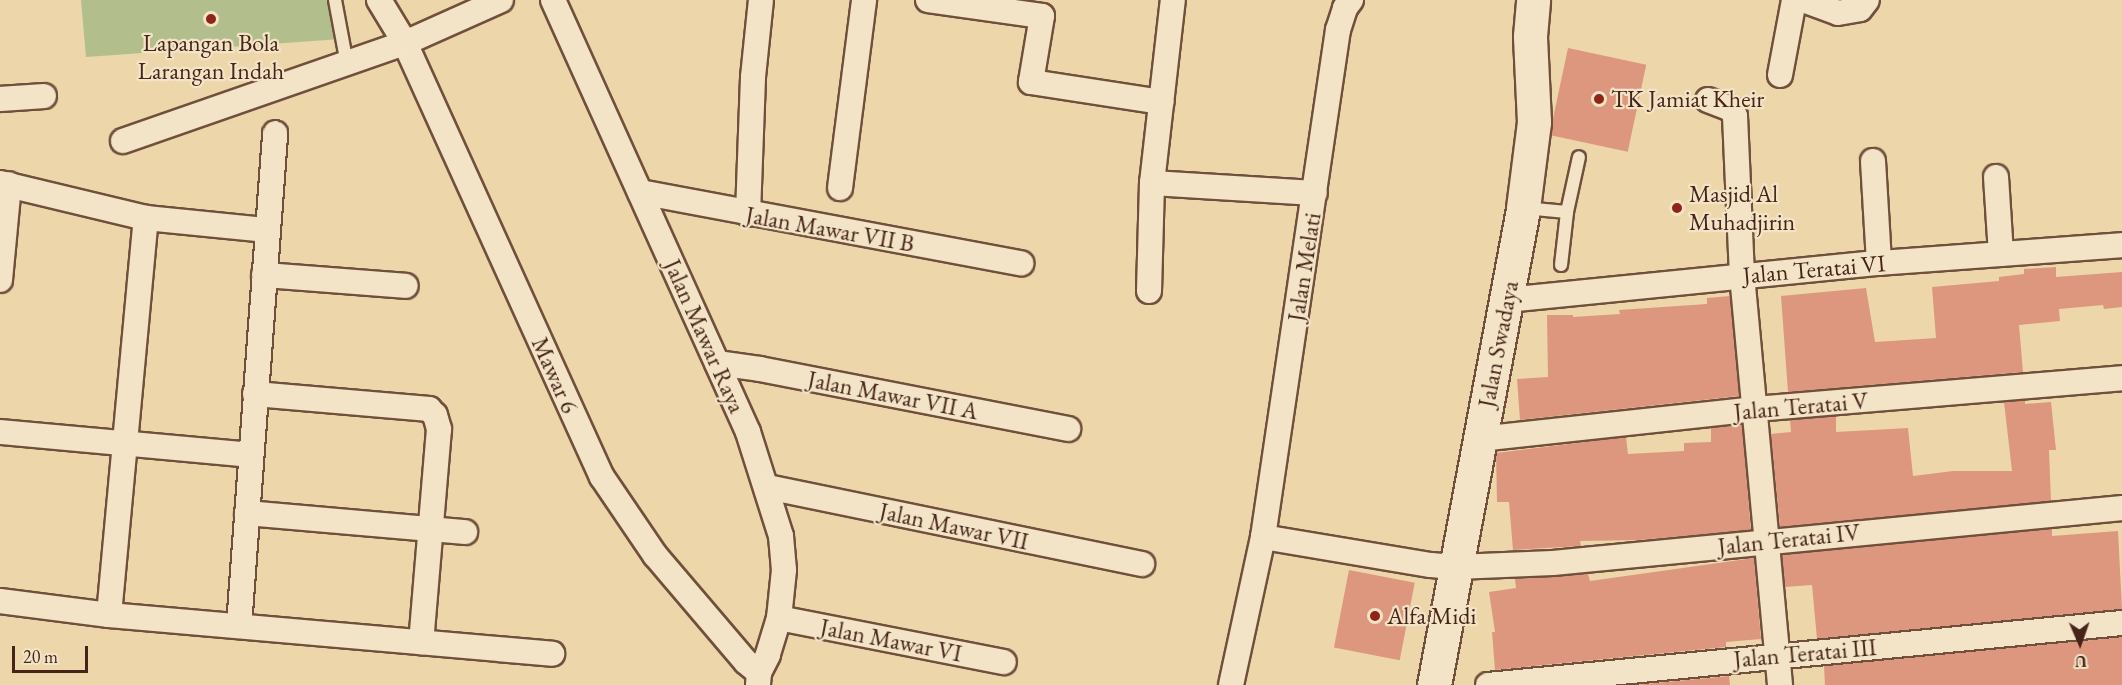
<!DOCTYPE html>
<style>
body{margin:0}
#map{position:relative;width:2122px;height:685px;overflow:hidden;background:#edd6a9;font-family:"EB Garamond",serif}
div>[style]{position:absolute}
.green>*{inset:0;background:#b2bf8d}
.building>*{inset:0;background:#dd977f;transform-origin:0 0}
.roads{filter:drop-shadow(2px 0 #70503c) drop-shadow(-2px 0 #70503c) drop-shadow(0 2px #70503c) drop-shadow(0 -2px #70503c)}
.lane>*{height:12px;margin:-6px;padding:0 6px;transform-origin:6px;border-radius:6px;background:#f3e4c7}
.street>*{height:24px;margin:-12px;padding:0 12px;transform-origin:12px;border-radius:12px;background:#f3e4c7}
.secondary>*{height:33px;margin:-16.5px;padding:0 16.5px;transform-origin:16.5px;border-radius:16.5px;background:#f3e4c7}
.dots>*{width:16px;height:16px;translate:-50% -50%;box-sizing:border-box;border:3px solid #f3e4c7;border-radius:50%}
span{translate:-50% -50%;white-space:nowrap;text-align:center;line-height:1.15;-webkit-text-stroke:4.5px #f3e4c7;paint-order:stroke}
.poi-label{font-size:24px;color:#462418}
.left{translate:0 -50%;text-align:left}
.street-label{font-size:24px;color:#462418}
.north{position:absolute;left:2050px;top:613px;width:60px;height:60px;-webkit-text-stroke:4px #f3e4c7;paint-order:stroke;rotate:178deg;font-size:16px;font-weight:700;line-height:24px;text-align:center;color:#462418}
.north::after{content:'';display:block;margin:auto;width:21px;height:27px;background:#462418;clip-path:polygon(50% 0,100% 100%,50% 72%,0 100%)}
.scale{position:absolute;left:12px;top:646px;width:76px;height:27px;box-sizing:border-box;border:3px solid #462418;border-top:0;padding-left:8px;font-size:18px;line-height:21px;white-space:nowrap;color:#462418;-webkit-text-stroke:4px #f3e4c7;paint-order:stroke}
</style>
<div id="map">
<div class="green">
<i style="clip-path:polygon(81px 0,337px 0,341px 39px,86px 57px)"></i>
</div>
<div class="building">
<i style="left:1568px;top:48px;width:80px;height:89px;rotate:12deg"></i>
<i style="clip-path:polygon(2056px 267px,2056px 277px,2122px 272px,2122px 307px,2104px 309px,2103px 305px,2059px 309px,2060px 321px,2019px 325px,2023px 372px,1788px 392px,1781px 296px,1866px 288px,1875px 342px,1936px 338px,1932px 287px,1999px 281px,1999px 277px,2024px 274px,2024px 269px)"></i>
<i style="clip-path:polygon(1730px 296px,1739px 396px,1520px 420px,1517px 379px,1548px 377px,1547px 315px,1573px 315px,1573px 317px,1620px 314px,1619px 310px,1707px 304px,1707px 298px)"></i>
<i style="clip-path:polygon(2025px 400px,2025px 404px,2051px 402px,2056px 450px,2049px 450px,2051px 501px,1780px 527px,1771px 434px,1791px 432px,1790px 420px,1836px 416px,1836px 432px,1908px 428px,1913px 476px,1953px 471px,2012px 471px,2004px 402px)"></i>
<i style="clip-path:polygon(1742px 425px,1751px 530px,1639px 540px,1580px 541px,1581px 546px,1513px 550px,1509px 502px,1497px 502px,1496px 453px,1626px 437px,1628px 454px,1684px 451px,1684px 443px,1711px 442px,1711px 428px)"></i>
<i style="clip-path:polygon(2052px 529px,2052px 536px,2118px 531px,2122px 609px,1817px 639px,1812px 585px,1785px 587px,1782px 555px)"></i>
<i style="clip-path:polygon(1754px 558px,1761px 639px,1726px 642px,1726px 647px,1495px 670px,1492px 632px,1495px 632px,1489px 592px,1516px 588px,1515px 579px,1588px 574px,1590px 581px)"></i>
<i style="left:1349px;top:570px;width:67px;height:79px;rotate:11deg"></i>
<i style="clip-path:polygon(2122px 637px,2122px 685px,1825px 685px,1824px 666px)"></i>
<i style="clip-path:polygon(1729px 676px,1730px 685px,1634px 685px)"></i>
</div>
<div class="roads">
<div class="lane">
<i style="left:335px;top:0;width:65px;rotate:79.4deg"></i>
<i style="left:1524px;top:208px;width:43px;rotate:5.3deg"></i>
<i style="left:1567px;top:212px;width:56px;rotate:-77.7deg"></i>
<i style="left:1561px;top:265px;width:53px;rotate:-83.5deg"></i>
</div>
<div class="street">
<i style="left:379px;top:0;width:50px;rotate:58.8deg"></i>
<i style="left:405px;top:43px;width:477px;rotate:65.6deg"></i>
<i style="left:602px;top:477px;width:94px;rotate:55.8deg"></i>
<i style="left:655px;top:555px;width:140px;rotate:49.6deg"></i>
<i style="left:746px;top:662px;width:17px;rotate:40deg"></i>
<i style="left:553px;top:0;width:474px;rotate:65.7deg"></i>
<i style="left:748px;top:432px;width:109px;rotate:72.4deg"></i>
<i style="left:781px;top:536px;width:34px;rotate:85deg"></i>
<i style="left:784px;top:570px;width:48px;rotate:95.9deg"></i>
<i style="left:779px;top:618px;width:39px;rotate:107deg"></i>
<i style="left:768px;top:655px;width:20px;rotate:117deg"></i>
<i style="left:759px;top:673px;width:12px;rotate:95deg"></i>
<i style="left:928px;top:0;width:115px;rotate:8deg"></i>
<i style="left:1042px;top:16px;width:67px;rotate:99.5deg"></i>
<i style="left:1031px;top:82px;width:132px;rotate:8.7deg"></i>
<i style="left:1803px;top:0;width:37px;rotate:20deg"></i>
<i style="left:1838px;top:13px;width:22px;rotate:-10deg"></i>
<i style="left:1860px;top:9px;width:11px;rotate:-52deg"></i>
<i style="left:1780px;top:75px;width:76px;rotate:-79.4deg"></i>
<i style="left:0;top:99px;width:44px;rotate:-3.9deg"></i>
<i style="left:1708px;top:100px;width:25px;rotate:21deg"></i>
<i style="left:1731px;top:109px;width:8px;rotate:60deg"></i>
<i style="left:1735px;top:116px;width:159px;rotate:87.5deg"></i>
<i style="left:1742px;top:275px;width:412px;rotate:84.7deg"></i>
<i style="left:123px;top:141px;width:299px;rotate:-19.2deg"></i>
<i style="left:405px;top:43px;width:105px;rotate:-24.1deg"></i>
<i style="left:1873px;top:161px;width:102px;rotate:86.6deg"></i>
<i style="left:1996px;top:177px;width:77px;rotate:86.3deg"></i>
<i style="left:0;top:183px;width:150px;rotate:13.5deg"></i>
<i style="left:146px;top:218px;width:122px;rotate:5.7deg"></i>
<i style="left:1152px;top:183px;width:184px;rotate:-83.5deg"></i>
<i style="left:840px;top:188px;width:190px;rotate:-82.7deg"></i>
<i style="left:640px;top:192px;width:388px;rotate:10.6deg"></i>
<i style="left:748px;top:214px;width:137px;rotate:-87.9deg"></i>
<i style="left:753px;top:77px;width:77px;rotate:-84.1deg"></i>
<i style="left:264px;top:275px;width:142px;rotate:4.4deg"></i>
<i style="left:0;top:280px;width:96px;rotate:-84.6deg"></i>
<i style="left:1149px;top:291px;width:108px;rotate:-88.4deg"></i>
<i style="left:1152px;top:183px;width:163px;rotate:3.5deg"></i>
<i style="left:1506px;top:300px;width:375px;rotate:-5.7deg"></i>
<i style="left:1879px;top:263px;width:244px;rotate:-4.2deg"></i>
<i style="left:717px;top:363px;width:43px;rotate:7.9deg"></i>
<i style="left:760px;top:369px;width:314px;rotate:11deg"></i>
<i style="left:255px;top:394px;width:175px;rotate:4.9deg"></i>
<i style="left:429px;top:409px;width:8px;rotate:45deg"></i>
<i style="left:435px;top:415px;width:15px;rotate:74deg"></i>
<i style="left:439px;top:429px;width:214px;rotate:94.8deg"></i>
<i style="left:0;top:432px;width:252px;rotate:5.2deg"></i>
<i style="left:1480px;top:439px;width:277px;rotate:-6.2deg"></i>
<i style="left:1755px;top:409px;width:368px;rotate:-4.8deg"></i>
<i style="left:767px;top:487px;width:383px;rotate:11.6deg"></i>
<i style="left:247px;top:513px;width:219px;rotate:5deg"></i>
<i style="left:1263px;top:537px;width:170px;rotate:9.5deg"></i>
<i style="left:1431px;top:565px;width:25px;rotate:5deg"></i>
<i style="left:1456px;top:567px;width:97px;rotate:-2.4deg"></i>
<i style="left:1553px;top:563px;width:572px;rotate:-5.52deg"></i>
<i style="left:0;top:601px;width:110px;rotate:7.3deg"></i>
<i style="left:109px;top:615px;width:445px;rotate:5deg"></i>
<i style="left:109px;top:615px;width:399px;rotate:-84.7deg"></i>
<i style="left:779px;top:618px;width:229px;rotate:11.1deg"></i>
<i style="left:239px;top:626px;width:494px;rotate:-85.8deg"></i>
<i style="left:1231px;top:685px;width:151px;rotate:-77.8deg"></i>
<i style="left:1263px;top:537px;width:513px;rotate:-81.59deg"></i>
<i style="left:1338px;top:30px;width:23px;rotate:-72deg"></i>
<i style="left:1345px;top:8px;width:10px;rotate:-53deg"></i>
<i style="left:1488px;top:685px;width:637px;rotate:-5.59deg"></i>
</div>
<div class="secondary">
<i style="left:1434px;top:685px;width:485px;rotate:-79.4deg"></i>
<i style="left:1523px;top:208px;width:87px;rotate:-82.7deg"></i>
<i style="left:1534px;top:122px;width:86px;rotate:-92.7deg"></i>
<i style="left:1530px;top:36px;width:36px;rotate:-85deg"></i>
</div>
</div>
<div class="dots">
<i style="left:211px;top:19px;background:#8f2418"></i>
<i style="left:1599px;top:99px;background:#8f2418"></i>
<i style="left:1677px;top:208px;background:#8f2418"></i>
<i style="left:1375px;top:616px;background:#8f2418"></i>
</div>
<div class="poi-label">
<span style="left:211px;top:57px">Lapangan Bola<br>Larangan Indah</span>
<span class="left" style="left:1611px;top:99px">TK Jamiat Kheir</span>
<span class="left" style="left:1689px;top:208px">Masjid Al<br>Muhadjirin</span>
<span class="left" style="left:1387px;top:616px">Alfa Midi</span>
</div>
<div class="street-label">
<span style="left:830px;top:229px;rotate:10deg">Jalan Mawar VII B</span>
<span style="left:1304px;top:267px;rotate:-81deg">Jalan Melati</span>
<span style="left:1814px;top:269px;rotate:-5deg">Jalan Teratai VI</span>
<span style="left:705px;top:336px;rotate:66deg">Jalan Mawar Raya</span>
<span style="left:1498px;top:344px;rotate:-79deg">Jalan Swadaya</span>
<span style="left:555px;top:375px;rotate:66deg">Mawar 6</span>
<span style="left:893px;top:395px;rotate:11deg">Jalan Mawar VII A</span>
<span style="left:1801px;top:406px;rotate:-5deg">Jalan Teratai V</span>
<span style="left:954px;top:526px;rotate:12deg">Jalan Mawar VII</span>
<span style="left:1789px;top:539px;rotate:-6deg">Jalan Teratai IV</span>
<span style="left:891px;top:640px;rotate:11deg">Jalan Mawar VI</span>
<span style="left:1805px;top:653px;rotate:-5deg">Jalan Teratai III</span>
</div>
<div class="north">U</div>
<div class="scale">20 m</div>
</div>
